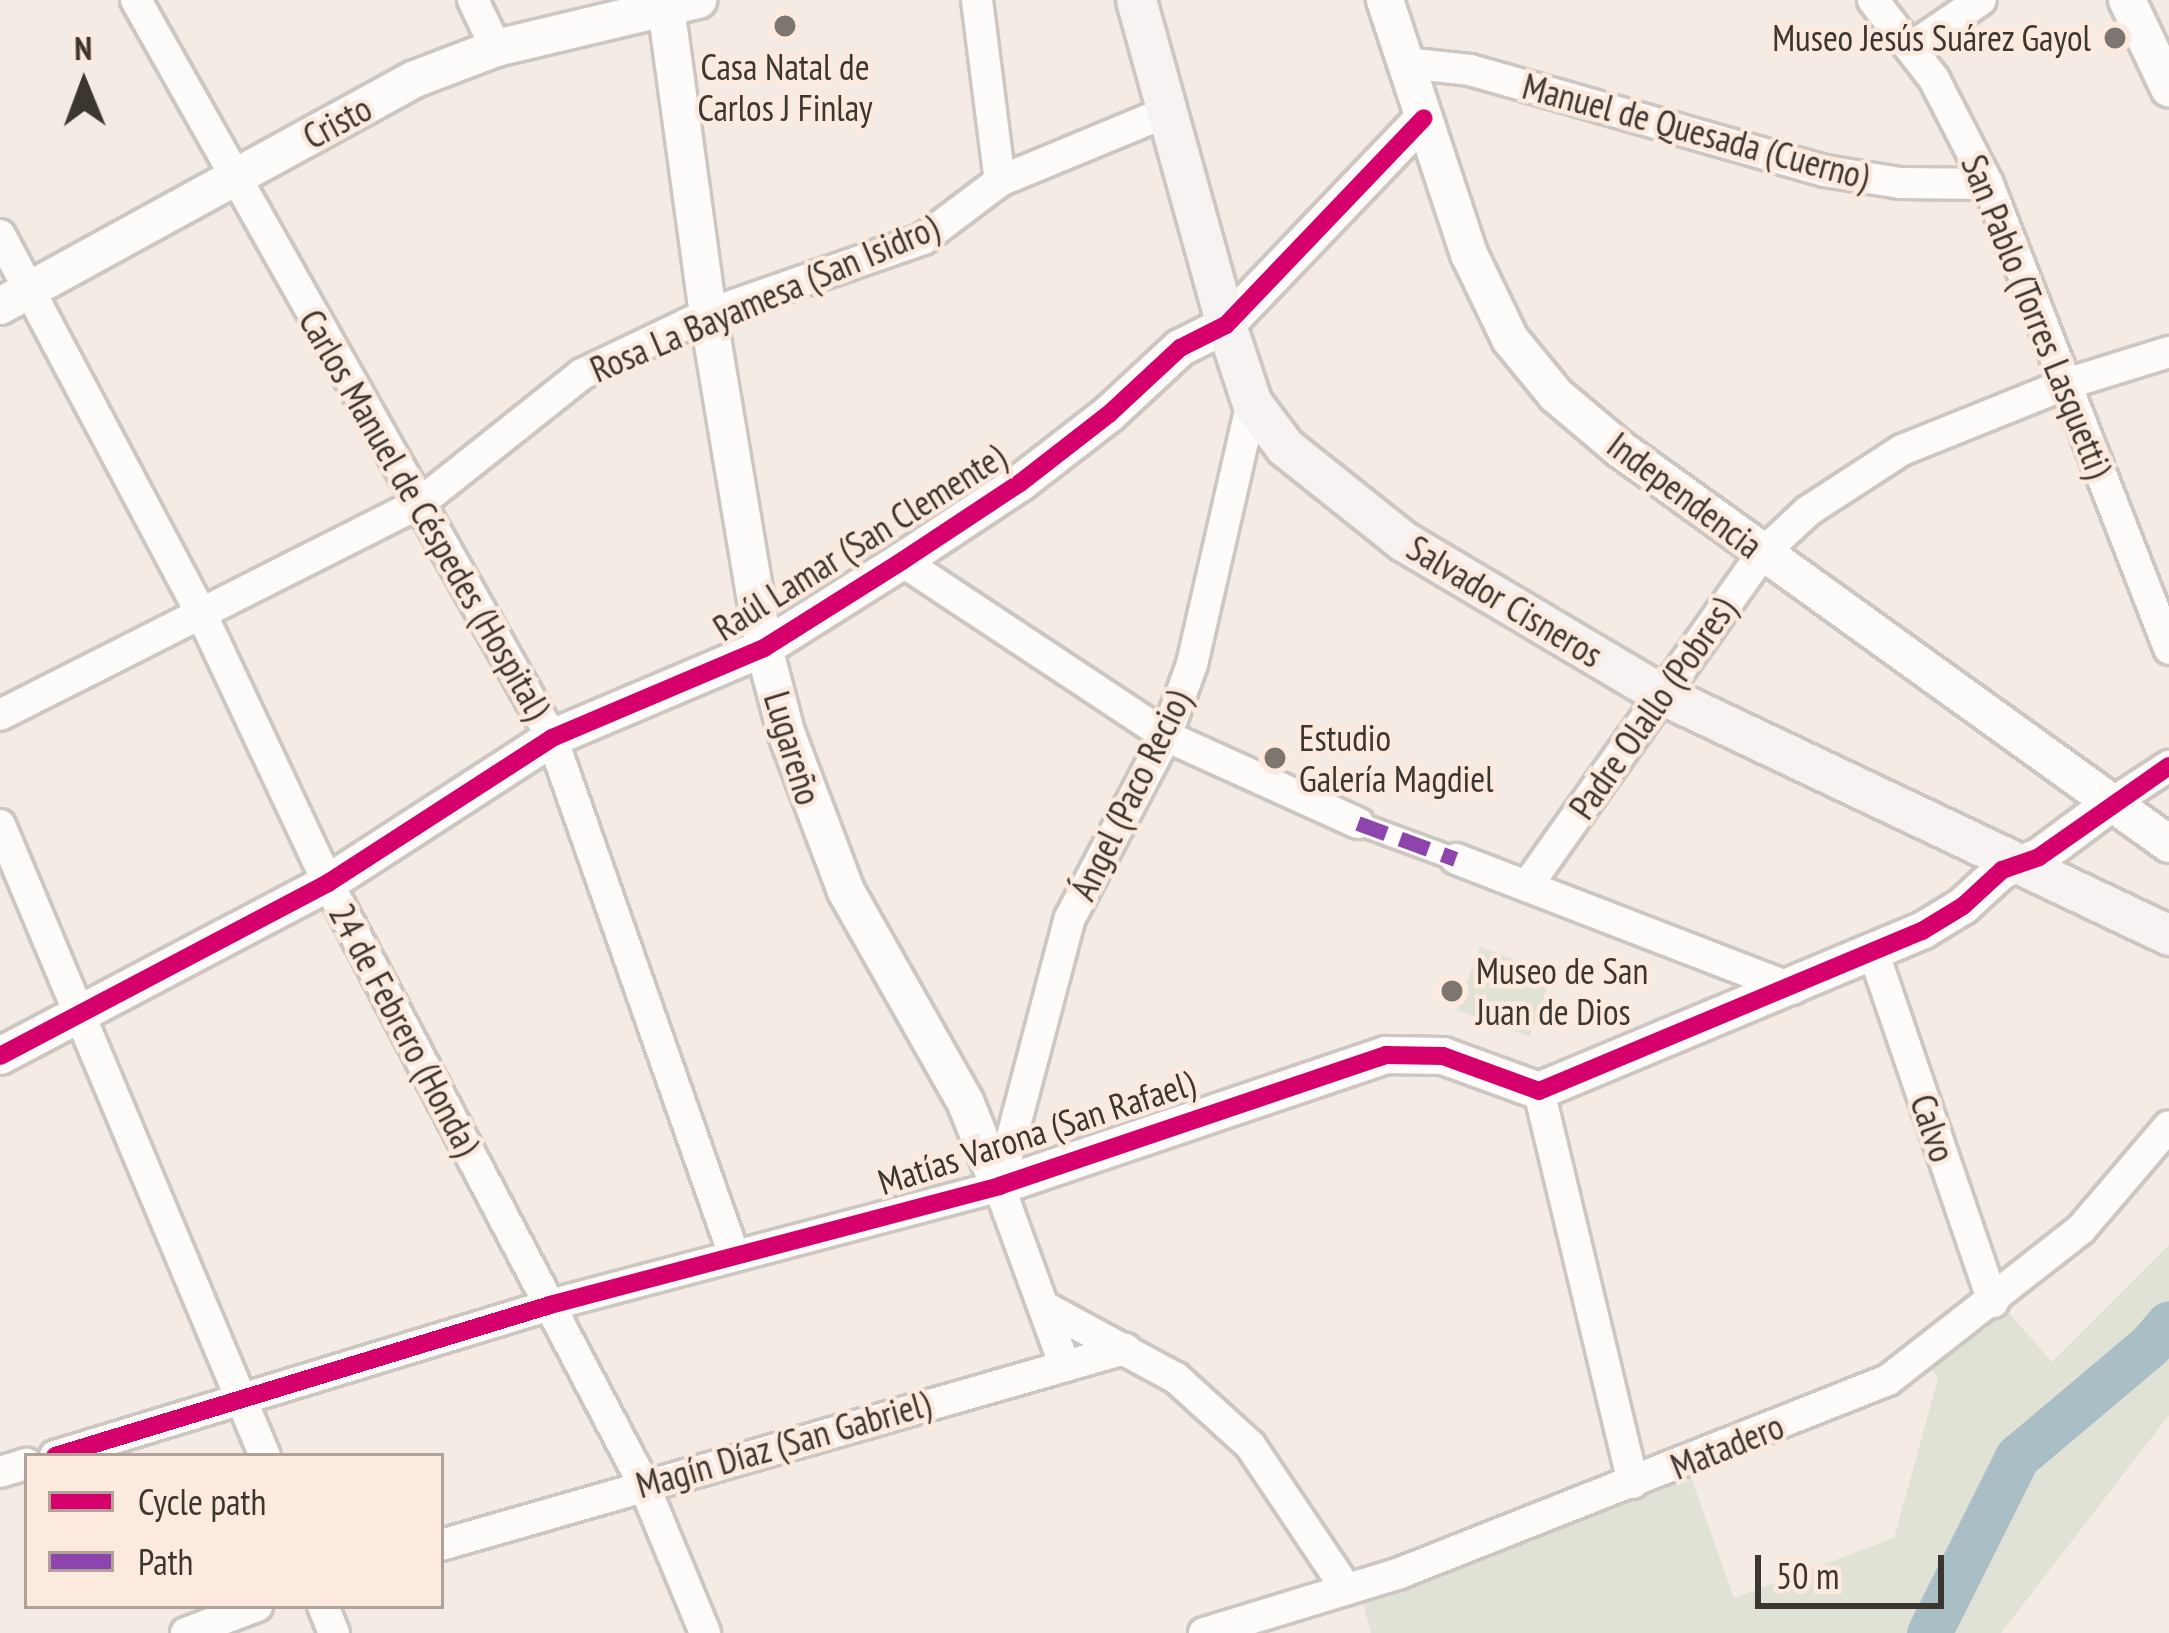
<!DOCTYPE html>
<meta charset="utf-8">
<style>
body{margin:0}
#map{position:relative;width:2169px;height:1633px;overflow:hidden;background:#f4ebe4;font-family:"PT Sans Narrow",sans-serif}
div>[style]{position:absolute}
.green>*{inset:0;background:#e1e2d6;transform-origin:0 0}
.river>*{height:45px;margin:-22.5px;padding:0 22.5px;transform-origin:22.5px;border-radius:22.5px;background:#aabec6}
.roads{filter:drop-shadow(3px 0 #cdc6c1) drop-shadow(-3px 0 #cdc6c1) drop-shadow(0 3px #cdc6c1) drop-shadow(0 -3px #cdc6c1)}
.pedestrian>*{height:21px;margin:-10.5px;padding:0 10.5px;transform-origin:10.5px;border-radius:10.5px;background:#fdfcfb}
.minor>*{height:30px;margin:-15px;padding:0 15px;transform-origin:15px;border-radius:15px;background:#fdfcfb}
.tertiary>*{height:36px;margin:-18px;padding:0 18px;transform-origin:18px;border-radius:18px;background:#fdfcfb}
.secondary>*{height:39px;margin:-19.5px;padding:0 19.5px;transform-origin:19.5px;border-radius:19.5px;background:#f7f3f3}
.quiet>*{height:15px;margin-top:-7.5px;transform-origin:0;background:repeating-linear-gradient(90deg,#8e44ad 0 30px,transparent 0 45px)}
.cycleway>*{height:18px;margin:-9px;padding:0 9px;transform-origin:9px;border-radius:9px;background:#d6006c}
.dots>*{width:33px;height:33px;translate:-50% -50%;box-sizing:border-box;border:6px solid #fbeadd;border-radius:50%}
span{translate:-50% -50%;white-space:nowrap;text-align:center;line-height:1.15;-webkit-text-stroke:9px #fbeadd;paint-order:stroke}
.poi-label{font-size:36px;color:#3c3631}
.right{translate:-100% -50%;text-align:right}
.left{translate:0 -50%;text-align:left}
.street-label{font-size:36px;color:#3c3631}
.legend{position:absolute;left:24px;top:1453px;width:420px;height:156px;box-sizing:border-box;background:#fbeadd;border:3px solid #afa298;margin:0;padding:15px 21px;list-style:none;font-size:36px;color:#3c3631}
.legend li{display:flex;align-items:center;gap:24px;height:60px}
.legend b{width:60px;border:3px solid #afa298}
.north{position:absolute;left:24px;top:24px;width:120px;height:120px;-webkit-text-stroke:9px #fbeadd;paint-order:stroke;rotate:359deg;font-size:33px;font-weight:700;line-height:48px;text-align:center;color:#3c3631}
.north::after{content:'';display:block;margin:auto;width:42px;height:54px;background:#3c3631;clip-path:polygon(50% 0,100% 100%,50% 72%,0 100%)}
.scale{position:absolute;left:1755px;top:1555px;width:189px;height:54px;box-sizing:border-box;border:6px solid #3c3631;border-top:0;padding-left:15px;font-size:36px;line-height:42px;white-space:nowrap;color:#3c3631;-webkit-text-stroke:9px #fbeadd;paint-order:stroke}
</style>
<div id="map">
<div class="green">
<i style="left:1480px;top:947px;width:77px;height:67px;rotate:20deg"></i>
<i style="clip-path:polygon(2169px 1245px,2169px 1415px,2001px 1633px,1371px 1633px,1361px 1596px,1690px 1474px,1734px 1598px,1894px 1538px,1938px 1379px,1928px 1362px,2000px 1303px,2052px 1362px)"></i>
</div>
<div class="river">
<i style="left:1929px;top:1633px;width:197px;rotate:-63.4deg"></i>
<i style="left:2017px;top:1457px;width:172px;rotate:-40.1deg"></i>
<i style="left:2149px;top:1346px;width:30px;rotate:-49deg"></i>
</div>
<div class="roads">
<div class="pedestrian">
<i style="left:1358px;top:823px;width:104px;rotate:20.2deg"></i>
</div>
<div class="minor">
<i style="left:136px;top:0;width:847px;rotate:60.59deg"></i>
<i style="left:552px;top:738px;width:548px;rotate:70.61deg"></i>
<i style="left:473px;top:0;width:53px;rotate:64.4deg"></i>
<i style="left:977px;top:0;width:182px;rotate:82.8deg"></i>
<i style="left:1873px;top:0;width:100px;rotate:52.3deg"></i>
<i style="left:1934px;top:79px;width:118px;rotate:62.8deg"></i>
<i style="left:1988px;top:184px;width:499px;rotate:68.7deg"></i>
<i style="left:1912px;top:47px;width:83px;rotate:-34.3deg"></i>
<i style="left:1405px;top:63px;width:65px;rotate:6.1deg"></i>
<i style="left:1470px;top:70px;width:369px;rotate:15.9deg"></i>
<i style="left:1825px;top:171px;width:76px;rotate:9.1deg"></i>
<i style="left:1900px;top:183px;width:88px;rotate:0.7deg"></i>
<i style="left:0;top:235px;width:430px;rotate:62deg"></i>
<i style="left:202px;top:615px;width:296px;rotate:64.8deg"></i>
<i style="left:328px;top:883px;width:678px;rotate:62.3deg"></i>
<i style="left:643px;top:1483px;width:162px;rotate:67.5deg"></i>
<i style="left:902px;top:561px;width:317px;rotate:33.5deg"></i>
<i style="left:1166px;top:736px;width:211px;rotate:24.4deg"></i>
<i style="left:0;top:715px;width:470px;rotate:-26.8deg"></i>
<i style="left:420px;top:503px;width:207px;rotate:-38.5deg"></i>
<i style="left:582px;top:374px;width:140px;rotate:-25.5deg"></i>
<i style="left:708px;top:314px;width:228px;rotate:-19.2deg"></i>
<i style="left:923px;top:239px;width:96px;rotate:-37deg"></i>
<i style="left:1000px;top:181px;width:178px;rotate:-22.5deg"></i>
<i style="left:2109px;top:805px;width:72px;rotate:-33deg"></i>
<i style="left:0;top:825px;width:684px;rotate:67.22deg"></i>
<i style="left:1456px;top:859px;width:361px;rotate:21.1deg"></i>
<i style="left:1527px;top:886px;width:408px;rotate:-54.7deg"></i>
<i style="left:1763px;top:553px;width:62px;rotate:-43deg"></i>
<i style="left:1808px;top:511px;width:112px;rotate:-33deg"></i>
<i style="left:1902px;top:450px;width:177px;rotate:-21.9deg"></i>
<i style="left:2066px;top:384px;width:108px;rotate:-17.3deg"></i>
<i style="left:1874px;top:954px;width:368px;rotate:71.1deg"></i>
<i style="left:1539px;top:1091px;width:403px;rotate:76.5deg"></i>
<i style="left:999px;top:1186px;width:277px;rotate:-75.2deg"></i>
<i style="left:1070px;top:918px;width:206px;rotate:-62.2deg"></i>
<i style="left:1166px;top:736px;width:77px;rotate:-70.1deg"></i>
<i style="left:1192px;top:664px;width:268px;rotate:-77.1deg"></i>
<i style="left:999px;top:1186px;width:192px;rotate:69.9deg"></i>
<i style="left:1045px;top:1307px;width:149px;rotate:28.5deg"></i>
<i style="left:1176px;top:1378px;width:100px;rotate:42.2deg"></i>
<i style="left:1250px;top:1445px;width:174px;rotate:56.2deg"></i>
<i style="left:55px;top:1456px;width:518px;rotate:-16.96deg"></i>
<i style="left:550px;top:1305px;width:465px;rotate:-14.8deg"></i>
<i style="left:0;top:1472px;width:28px;rotate:-17deg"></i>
<i style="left:441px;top:1545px;width:712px;rotate:-15.99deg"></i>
<i style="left:323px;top:1606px;width:29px;rotate:68deg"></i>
<i style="left:186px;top:1633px;width:76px;rotate:-20.8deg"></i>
<i style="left:1204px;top:1633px;width:205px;rotate:-17deg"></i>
<i style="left:1400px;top:1573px;width:525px;rotate:-21.58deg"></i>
<i style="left:1888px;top:1380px;width:245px;rotate:-38deg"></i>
<i style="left:2081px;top:1229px;width:135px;rotate:-49.5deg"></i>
</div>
<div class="tertiary">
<i style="left:665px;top:0;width:317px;rotate:82.2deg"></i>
<i style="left:708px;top:314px;width:339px;rotate:80.5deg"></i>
<i style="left:764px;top:648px;width:87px;rotate:75.3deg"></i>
<i style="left:786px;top:732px;width:170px;rotate:69.3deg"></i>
<i style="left:846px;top:891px;width:241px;rotate:60.5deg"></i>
<i style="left:965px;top:1101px;width:92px;rotate:68.2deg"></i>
<i style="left:999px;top:1186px;width:409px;rotate:-18.7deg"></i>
<i style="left:1386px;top:1055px;width:57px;rotate:1deg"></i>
<i style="left:1443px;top:1056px;width:102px;rotate:20deg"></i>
<i style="left:1539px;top:1091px;width:415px;rotate:-22.7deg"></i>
<i style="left:1922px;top:931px;width:48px;rotate:-31.4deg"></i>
<i style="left:1963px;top:906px;width:53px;rotate:-42.7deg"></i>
<i style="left:2002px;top:870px;width:39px;rotate:-19deg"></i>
<i style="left:2039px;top:857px;width:87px;rotate:-36.6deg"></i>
<i style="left:1385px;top:0;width:268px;rotate:71.7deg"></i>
<i style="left:1469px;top:254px;width:94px;rotate:64.2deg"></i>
<i style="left:1510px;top:339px;width:72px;rotate:50.6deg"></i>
<i style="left:1556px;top:395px;width:84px;rotate:40.2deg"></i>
<i style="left:1620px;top:449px;width:676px;rotate:35.73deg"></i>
<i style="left:2127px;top:0;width:98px;rotate:64.5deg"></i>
<i style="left:0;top:306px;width:473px;rotate:-28.7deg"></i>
<i style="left:415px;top:79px;width:87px;rotate:-20.9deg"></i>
<i style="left:496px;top:48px;width:208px;rotate:-13.4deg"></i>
<i style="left:0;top:1056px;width:371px;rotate:-27.8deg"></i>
<i style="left:328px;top:883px;width:267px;rotate:-32.9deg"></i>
<i style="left:552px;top:738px;width:230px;rotate:-23deg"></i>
<i style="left:764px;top:648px;width:163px;rotate:-32.2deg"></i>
<i style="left:902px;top:561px;width:141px;rotate:-33.5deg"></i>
<i style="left:1020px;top:483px;width:113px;rotate:-37.8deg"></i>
<i style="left:1109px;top:414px;width:97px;rotate:-42.9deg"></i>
<i style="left:1180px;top:348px;width:51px;rotate:-26.6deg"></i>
<i style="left:1226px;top:325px;width:286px;rotate:-46.3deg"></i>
</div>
<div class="secondary">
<i style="left:1136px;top:0;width:337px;rotate:74.5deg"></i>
<i style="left:1226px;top:325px;width:82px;rotate:71.6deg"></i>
<i style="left:1252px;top:403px;width:55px;rotate:53.1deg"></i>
<i style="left:1285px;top:447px;width:151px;rotate:38.5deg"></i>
<i style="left:1403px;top:541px;width:298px;rotate:30.7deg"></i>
<i style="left:1659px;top:693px;width:565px;rotate:25.38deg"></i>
</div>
</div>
<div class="quiet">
<i style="left:1358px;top:823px;width:104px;rotate:20.2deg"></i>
</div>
<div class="cycleway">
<i style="left:0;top:1056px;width:371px;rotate:-27.8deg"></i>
<i style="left:328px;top:883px;width:267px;rotate:-32.9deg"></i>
<i style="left:552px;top:738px;width:230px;rotate:-23deg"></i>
<i style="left:764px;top:648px;width:163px;rotate:-32.2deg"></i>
<i style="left:902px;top:561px;width:141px;rotate:-33.5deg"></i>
<i style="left:1020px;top:483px;width:113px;rotate:-37.8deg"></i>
<i style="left:1109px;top:414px;width:97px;rotate:-42.9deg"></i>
<i style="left:1180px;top:348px;width:51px;rotate:-26.6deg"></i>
<i style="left:1226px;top:325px;width:286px;rotate:-46.3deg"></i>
<i style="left:55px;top:1456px;width:518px;rotate:-16.96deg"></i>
<i style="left:550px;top:1305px;width:465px;rotate:-14.8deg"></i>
<i style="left:999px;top:1186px;width:409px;rotate:-18.7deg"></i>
<i style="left:1386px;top:1055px;width:57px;rotate:1deg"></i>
<i style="left:1443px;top:1056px;width:102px;rotate:20deg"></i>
<i style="left:1539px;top:1091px;width:415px;rotate:-22.7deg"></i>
<i style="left:1922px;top:931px;width:48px;rotate:-31.4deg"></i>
<i style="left:1963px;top:906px;width:53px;rotate:-42.7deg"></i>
<i style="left:2002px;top:870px;width:39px;rotate:-19deg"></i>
<i style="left:2039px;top:857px;width:159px;rotate:-35deg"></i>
</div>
<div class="dots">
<i style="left:785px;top:26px;background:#7c7570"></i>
<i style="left:2115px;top:38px;background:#7c7570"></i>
<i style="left:1275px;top:758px;background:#7c7570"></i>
<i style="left:1452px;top:991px;background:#7c7570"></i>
</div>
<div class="poi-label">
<span class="right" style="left:2091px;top:38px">Museo Jesús Suárez Gayol</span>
<span style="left:785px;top:87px">Casa Natal de<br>Carlos J Finlay</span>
<span class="left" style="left:1299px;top:758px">Estudio<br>Galería Magdiel</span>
<span class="left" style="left:1476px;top:991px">Museo de San<br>Juan de Dios</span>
</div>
<div class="street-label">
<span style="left:337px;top:122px;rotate:-28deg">Cristo</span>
<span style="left:1696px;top:131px;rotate:15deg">Manuel de Quesada (Cuerno)</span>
<span style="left:764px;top:298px;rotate:-23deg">Rosa La Bayamesa (San Isidro)</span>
<span style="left:2037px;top:316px;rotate:68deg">San Pablo (Torres Lasquetti)</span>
<span style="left:1685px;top:495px;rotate:37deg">Independencia</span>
<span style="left:425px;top:514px;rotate:60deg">Carlos Manuel de Céspedes (Hospital)</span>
<span style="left:859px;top:542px;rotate:-32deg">Raúl Lamar (San Clemente)</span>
<span style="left:1505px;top:601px;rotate:31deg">Salvador Cisneros</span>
<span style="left:1652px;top:708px;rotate:-55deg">Padre Olallo (Pobres)</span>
<span style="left:793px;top:748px;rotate:73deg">Lugareño</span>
<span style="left:1130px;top:795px;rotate:-64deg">Ángel (Paco Recio)</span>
<span style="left:405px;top:1029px;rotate:62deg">24 de Febrero (Honda)</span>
<span style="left:1933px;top:1128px;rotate:71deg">Calvo</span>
<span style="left:1036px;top:1132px;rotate:-18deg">Matías Varona (San Rafael)</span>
<span style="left:783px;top:1444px;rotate:-16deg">Magín Díaz (San Gabriel)</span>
<span style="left:1727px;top:1446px;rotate:-22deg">Matadero</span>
</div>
<ul class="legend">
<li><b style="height:15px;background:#d6006c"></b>Cycle path</li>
<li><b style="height:15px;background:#8e44ad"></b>Path</li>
</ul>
<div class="north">N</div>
<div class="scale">50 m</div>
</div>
